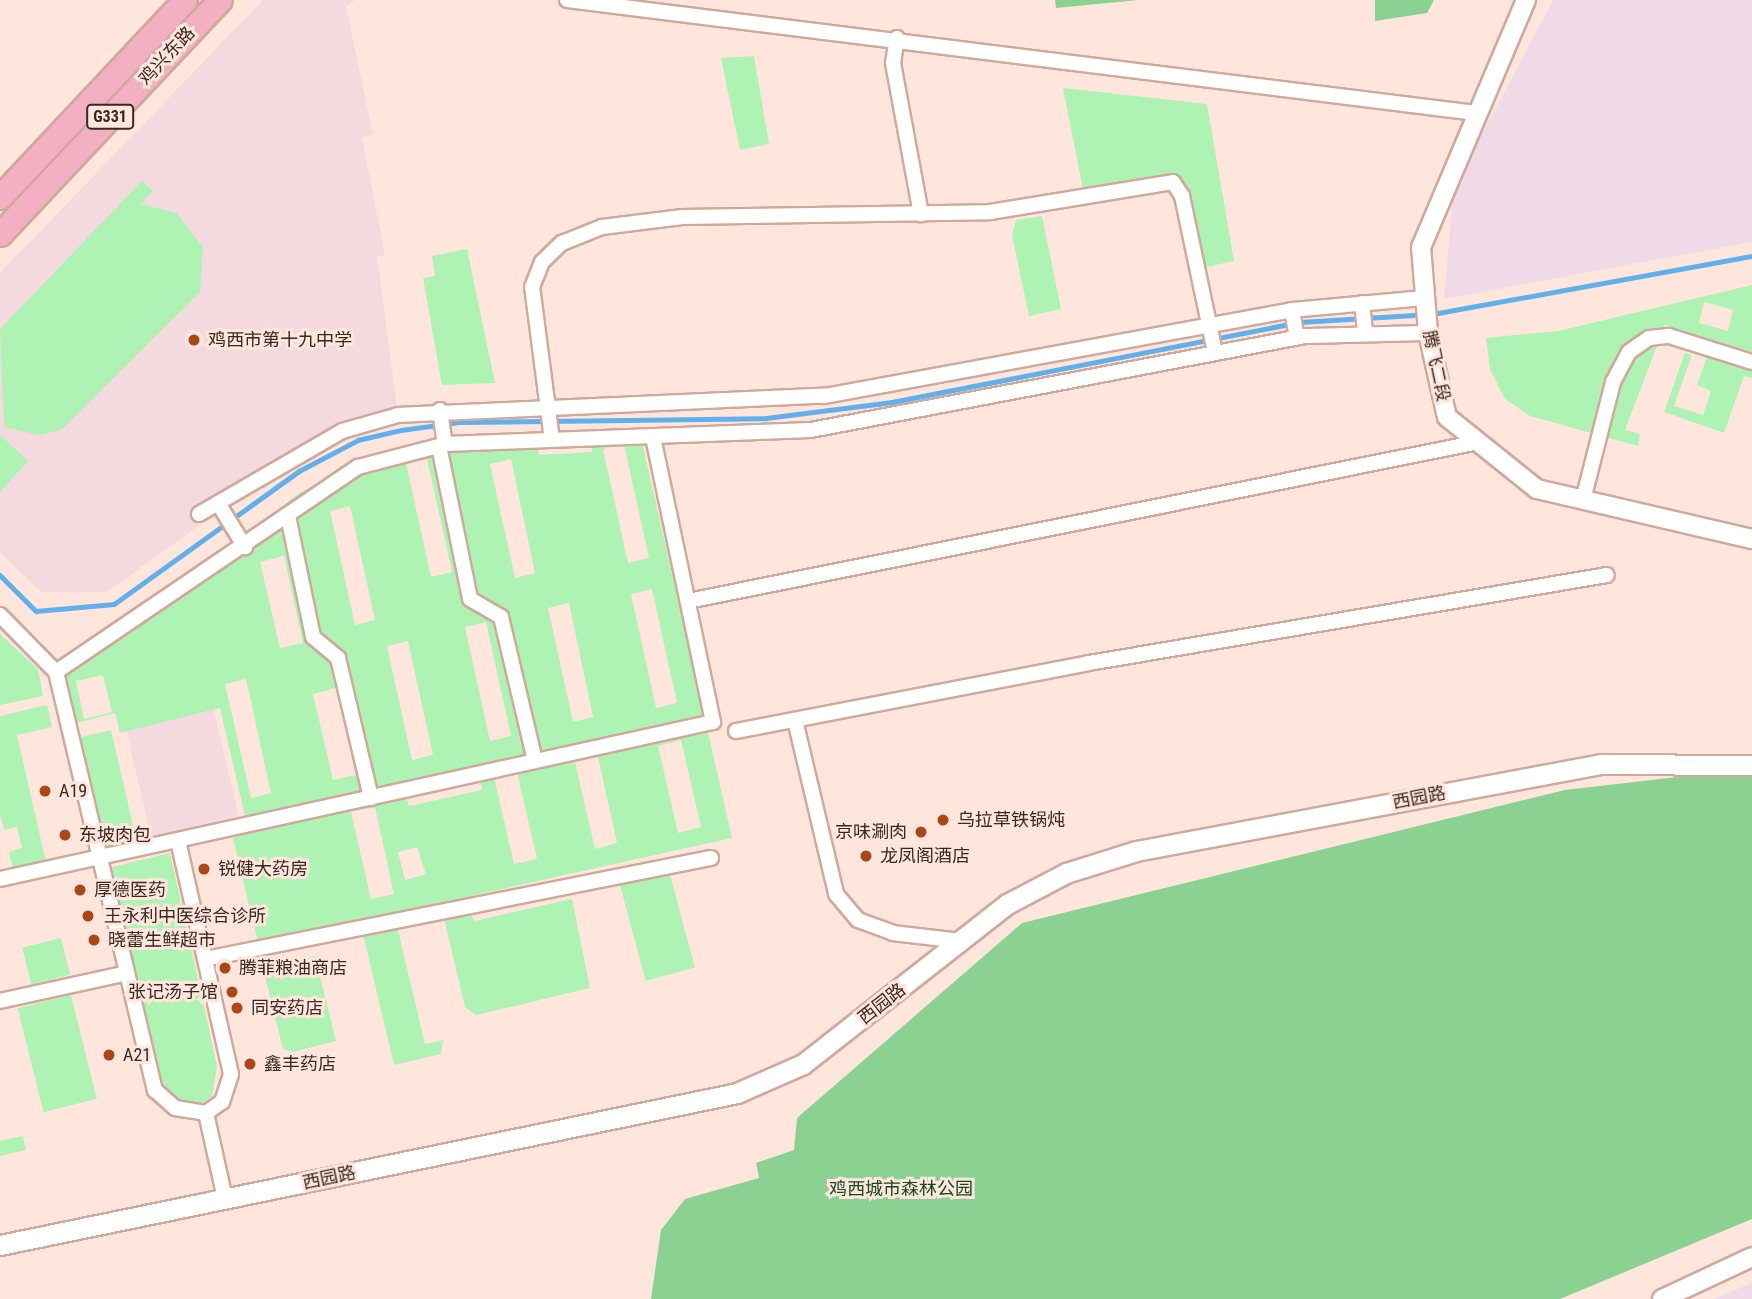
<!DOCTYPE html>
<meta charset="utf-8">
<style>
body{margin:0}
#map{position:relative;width:1752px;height:1299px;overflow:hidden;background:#fee6dd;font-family:"Roboto Condensed","Noto Sans SC",sans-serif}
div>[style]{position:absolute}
.industrial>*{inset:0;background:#f1dae7}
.education>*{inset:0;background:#f4dadf;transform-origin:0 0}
.green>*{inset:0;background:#aef2b4;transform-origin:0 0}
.forest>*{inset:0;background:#8bd292}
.stream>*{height:4.5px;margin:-2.25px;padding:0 2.25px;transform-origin:2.25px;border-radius:2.25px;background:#62b0eb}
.roads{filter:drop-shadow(2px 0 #cfa99b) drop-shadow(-2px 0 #cfa99b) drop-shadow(0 2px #cfa99b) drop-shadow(0 -2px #cfa99b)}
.minor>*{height:14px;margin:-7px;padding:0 7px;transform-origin:7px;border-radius:7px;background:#fff}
.tertiary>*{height:18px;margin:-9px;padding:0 9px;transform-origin:9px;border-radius:9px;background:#fff}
.secondary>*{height:19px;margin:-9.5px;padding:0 9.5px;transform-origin:9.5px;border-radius:9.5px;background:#fff}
.trunk>*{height:23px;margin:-11.5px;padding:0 11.5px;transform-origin:11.5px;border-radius:11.5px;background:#f3b0c2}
.dots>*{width:19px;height:19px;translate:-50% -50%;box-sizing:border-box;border:4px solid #fee6dd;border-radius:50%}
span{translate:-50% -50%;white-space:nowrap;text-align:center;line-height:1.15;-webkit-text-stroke:6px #fee6dd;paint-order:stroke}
.shield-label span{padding:2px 5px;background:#fee6dd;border:2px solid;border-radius:5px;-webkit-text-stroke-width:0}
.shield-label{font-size:16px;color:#372822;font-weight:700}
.street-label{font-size:18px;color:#372822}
.poi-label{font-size:18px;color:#372822}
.left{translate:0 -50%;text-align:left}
.right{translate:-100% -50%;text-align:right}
.park-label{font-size:18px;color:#16481f}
</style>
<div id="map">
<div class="industrial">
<i style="clip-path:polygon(1553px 0,1752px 0,1752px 242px,1444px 299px,1454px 187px)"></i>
<i style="clip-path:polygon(1752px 1283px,1752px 1299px,1713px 1299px)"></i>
</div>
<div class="education">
<i style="clip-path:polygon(263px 0,355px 0,346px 7px,373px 134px,362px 138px,385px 255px,377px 257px,397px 406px,341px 423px,107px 592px,41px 592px,0 552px,0 273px)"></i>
<i style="left:214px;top:710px;width:109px;height:90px;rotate:77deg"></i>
</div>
<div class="green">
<i style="clip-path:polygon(754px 56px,769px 144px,740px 150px,721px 58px)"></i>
<i style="clip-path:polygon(1063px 88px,1207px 104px,1234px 261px,1206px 267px,1189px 190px,1178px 175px,1083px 189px)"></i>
<i style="clip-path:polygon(142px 181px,153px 191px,141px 204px,176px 213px,203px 247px,200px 292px,61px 430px,40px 435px,4px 427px,0 329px)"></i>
<i style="clip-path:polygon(1042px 216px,1061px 309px,1029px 316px,1012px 235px,1016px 220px)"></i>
<i style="clip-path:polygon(467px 249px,495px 383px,442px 385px,423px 278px,435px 276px,432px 256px)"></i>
<i style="clip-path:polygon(evenodd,1752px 285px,1752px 352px,1665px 325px,1625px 430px,1640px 434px,1638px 446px,1530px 416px,1505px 399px,1490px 369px,1486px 338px,1558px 331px,1752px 285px,1704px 302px,1733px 310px,1728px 331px,1699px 323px,1704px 302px)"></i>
<i style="clip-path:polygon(1685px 353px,1692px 355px,1674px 406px,1703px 415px,1711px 391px,1697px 385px,1707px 357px,1752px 371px,1752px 378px,1744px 376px,1724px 433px,1664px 412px)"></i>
<i style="clip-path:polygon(0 435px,28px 461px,0 492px)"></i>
<i style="clip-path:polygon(evenodd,642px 442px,732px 838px,258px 943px,233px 838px,249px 833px,220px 708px,120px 733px,115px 713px,73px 724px,60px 674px,301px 492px,332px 477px,447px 449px,538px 445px,539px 455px,592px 452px,592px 443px,642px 442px,624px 444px,649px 558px,628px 563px,603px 449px,624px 444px,642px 442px,427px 459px,452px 572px,431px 577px,406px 463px,427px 459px,642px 442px,511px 459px,535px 573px,515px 578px,490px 464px,511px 459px,642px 442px,350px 506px,375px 620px,355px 625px,330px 511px,350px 506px,642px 442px,284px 556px,303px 643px,280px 648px,260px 562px,284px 556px,642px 442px,652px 589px,677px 703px,656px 708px,631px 594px,652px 589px,642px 442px,569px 603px,593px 717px,573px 722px,548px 608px,569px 603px,642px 442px,486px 622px,511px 736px,490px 741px,465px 627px,486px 622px,642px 442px,408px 641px,433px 755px,412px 760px,387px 646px,408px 641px,642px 442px,103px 675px,112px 712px,84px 719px,76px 681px,103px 675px,642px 442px,246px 679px,271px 793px,251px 798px,225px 684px,246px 679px,642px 442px,336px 688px,356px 775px,333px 780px,313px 694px,336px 688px,642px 442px,681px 740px,701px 827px,678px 833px,658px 746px,681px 740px,642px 442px,598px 757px,617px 843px,595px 849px,575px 762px,598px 757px,642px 442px,517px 772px,537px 859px,514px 864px,494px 777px,517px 772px,642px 442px,479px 774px,482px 790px,409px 806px,404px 791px,479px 774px,642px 442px,375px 807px,394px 894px,371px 899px,351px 812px,375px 807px,642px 442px,417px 847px,426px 874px,405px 880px,398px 852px,417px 847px)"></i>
<i style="clip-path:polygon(0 634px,38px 669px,43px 696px,0 705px)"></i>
<i style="clip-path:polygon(47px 705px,52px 727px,17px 735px,46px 862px,13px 870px,9px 852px,22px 848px,17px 827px,4px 830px,0 814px,0 716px)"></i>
<i style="left:111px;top:730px;width:115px;height:32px;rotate:77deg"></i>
<i style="clip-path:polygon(170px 853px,217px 1066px,212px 1096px,199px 1105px,180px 1102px,158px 1078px,112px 867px)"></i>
<i style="left:668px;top:867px;width:104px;height:51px;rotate:75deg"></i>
<i style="clip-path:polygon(572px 899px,590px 988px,476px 1015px,465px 1007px,444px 918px,470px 911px,474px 921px)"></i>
<i style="clip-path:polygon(397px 926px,425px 1044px,443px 1040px,441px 1054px,394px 1065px,363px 934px)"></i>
<i style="left:61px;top:938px;width:38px;height:40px;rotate:76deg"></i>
<i style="clip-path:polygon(315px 956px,336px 1041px,293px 1052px,283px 1049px,261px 960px,273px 957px,276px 966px)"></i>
<i style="left:71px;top:995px;width:107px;height:55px;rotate:76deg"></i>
<i style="clip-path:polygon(23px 1136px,26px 1150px,0 1156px,0 1141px)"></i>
</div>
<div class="forest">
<i style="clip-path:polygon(1055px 0,1139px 0,1056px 8px)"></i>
<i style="clip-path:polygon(1375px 0,1434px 0,1427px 13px,1375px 21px)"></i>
<i style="clip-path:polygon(1721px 772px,1752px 776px,1752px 1219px,1560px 1299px,651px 1299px,661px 1230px,685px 1199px,759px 1178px,756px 1163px,794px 1150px,797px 1118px,1022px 923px,1565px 790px)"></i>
</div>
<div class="stream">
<i style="left:1438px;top:313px;width:319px;rotate:-10.3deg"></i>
<i style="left:0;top:575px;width:51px;rotate:45deg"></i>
<i style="left:36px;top:611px;width:78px;rotate:-5.1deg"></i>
<i style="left:114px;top:604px;width:228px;rotate:-35.7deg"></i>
<i style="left:299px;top:471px;width:67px;rotate:-27.7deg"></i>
<i style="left:358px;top:440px;width:44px;rotate:-13.1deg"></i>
<i style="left:401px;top:430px;width:60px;rotate:-7.7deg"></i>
<i style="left:460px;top:422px;width:306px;rotate:-0.7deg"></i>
<i style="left:766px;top:418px;width:127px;rotate:-7.2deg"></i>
<i style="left:892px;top:402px;width:416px;rotate:-11.1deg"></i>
<i style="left:1300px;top:322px;width:114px;rotate:-3.5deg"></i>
</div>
<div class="roads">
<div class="minor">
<i style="left:567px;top:0;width:916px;rotate:7.09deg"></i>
<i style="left:897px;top:38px;width:25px;rotate:99deg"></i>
<i style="left:893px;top:63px;width:154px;rotate:79.5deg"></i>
<i style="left:1362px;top:303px;width:31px;rotate:84deg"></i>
<i style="left:1292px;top:310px;width:28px;rotate:80deg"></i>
<i style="left:440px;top:410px;width:35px;rotate:82deg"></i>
<i style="left:552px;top:440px;width:154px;rotate:-97.4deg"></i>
<i style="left:532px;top:287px;width:27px;rotate:-68deg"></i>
<i style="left:542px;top:262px;width:28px;rotate:-44deg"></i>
<i style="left:562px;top:243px;width:43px;rotate:-21.8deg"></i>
<i style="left:602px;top:227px;width:81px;rotate:-7.1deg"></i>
<i style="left:682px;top:217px;width:308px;rotate:-0.9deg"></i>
<i style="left:990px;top:212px;width:185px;rotate:-9.3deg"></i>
<i style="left:1173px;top:182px;width:17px;rotate:57deg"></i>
<i style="left:1182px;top:196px;width:160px;rotate:78.1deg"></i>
<i style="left:439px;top:446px;width:156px;rotate:78.5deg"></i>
<i style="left:470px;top:599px;width:36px;rotate:30deg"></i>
<i style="left:501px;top:617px;width:148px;rotate:76.7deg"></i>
<i style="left:1583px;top:500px;width:122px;rotate:-75.7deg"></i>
<i style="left:1613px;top:382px;width:34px;rotate:-62deg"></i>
<i style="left:1629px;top:352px;width:24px;rotate:-35deg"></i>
<i style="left:1649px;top:338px;width:20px;rotate:-6deg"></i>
<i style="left:1669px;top:336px;width:87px;rotate:17.4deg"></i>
<i style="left:218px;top:503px;width:52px;rotate:58.5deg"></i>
<i style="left:199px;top:514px;width:165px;rotate:-30.1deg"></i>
<i style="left:342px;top:431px;width:58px;rotate:-15.9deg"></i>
<i style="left:398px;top:415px;width:426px;rotate:-2.6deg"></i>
<i style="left:824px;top:396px;width:476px;rotate:-10.4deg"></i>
<i style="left:1292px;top:310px;width:134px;rotate:-5.2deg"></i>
<i style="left:288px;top:516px;width:124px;rotate:78.3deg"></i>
<i style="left:313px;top:637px;width:33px;rotate:40deg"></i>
<i style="left:338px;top:658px;width:144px;rotate:76.7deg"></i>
<i style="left:688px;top:601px;width:807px;rotate:-11.37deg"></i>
<i style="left:0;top:615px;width:80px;rotate:45.5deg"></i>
<i style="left:56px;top:672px;width:365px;rotate:-34.2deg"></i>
<i style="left:358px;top:467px;width:91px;rotate:-14.6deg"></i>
<i style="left:446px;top:444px;width:365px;rotate:-2.2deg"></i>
<i style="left:811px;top:430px;width:503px;rotate:-10.77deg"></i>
<i style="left:1305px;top:336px;width:123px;rotate:-1.4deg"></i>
<i style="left:56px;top:672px;width:430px;rotate:76.7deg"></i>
<i style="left:155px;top:1090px;width:27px;rotate:42deg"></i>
<i style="left:175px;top:1108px;width:31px;rotate:9deg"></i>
<i style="left:206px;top:1113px;width:19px;rotate:-35deg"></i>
<i style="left:222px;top:1102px;width:29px;rotate:-72deg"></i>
<i style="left:231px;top:1074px;width:239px;rotate:-102.8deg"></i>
<i style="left:795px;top:720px;width:179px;rotate:76.7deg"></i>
<i style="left:836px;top:894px;width:34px;rotate:50deg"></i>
<i style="left:858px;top:920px;width:37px;rotate:20deg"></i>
<i style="left:893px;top:933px;width:68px;rotate:6.7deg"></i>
<i style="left:736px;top:731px;width:359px;rotate:-10.9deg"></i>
<i style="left:1089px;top:663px;width:525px;rotate:-9.64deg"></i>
<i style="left:0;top:879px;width:730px;rotate:-12.42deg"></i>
<i style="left:713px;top:722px;width:291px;rotate:-101.9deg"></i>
<i style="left:205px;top:959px;width:516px;rotate:-11.29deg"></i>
<i style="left:0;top:1001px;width:130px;rotate:-12.4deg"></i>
<i style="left:206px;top:1113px;width:88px;rotate:77.5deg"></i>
</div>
<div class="tertiary">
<i style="left:1526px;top:0;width:268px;rotate:113deg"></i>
<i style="left:1421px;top:247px;width:86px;rotate:85.3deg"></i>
<i style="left:1428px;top:333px;width:86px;rotate:77.3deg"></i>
<i style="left:1447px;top:417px;width:115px;rotate:38.7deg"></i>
<i style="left:1537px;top:489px;width:221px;rotate:13.1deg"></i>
<i style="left:1662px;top:1299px;width:99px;rotate:-25deg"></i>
</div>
<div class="secondary">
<i style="left:0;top:1245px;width:753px;rotate:-11.65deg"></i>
<i style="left:737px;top:1093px;width:72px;rotate:-23.7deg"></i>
<i style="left:803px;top:1064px;width:259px;rotate:-38.1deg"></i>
<i style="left:1007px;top:904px;width:67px;rotate:-27.7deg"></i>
<i style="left:1066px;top:873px;width:73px;rotate:-17.4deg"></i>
<i style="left:1136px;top:851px;width:473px;rotate:-10.6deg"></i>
<i style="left:1601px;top:764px;width:151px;rotate:0.4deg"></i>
</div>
<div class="trunk">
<i style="left:0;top:197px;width:270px;rotate:-46.8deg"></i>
<i style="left:0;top:234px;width:321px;rotate:-46.8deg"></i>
</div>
</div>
<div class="dots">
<i style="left:194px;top:340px;background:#ab4619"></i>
<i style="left:45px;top:791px;background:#ab4619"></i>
<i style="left:943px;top:820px;background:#ab4619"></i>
<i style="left:921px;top:832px;background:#ab4619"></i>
<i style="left:65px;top:835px;background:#ab4619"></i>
<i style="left:866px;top:856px;background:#ab4619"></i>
<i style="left:204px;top:869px;background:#ab4619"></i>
<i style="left:80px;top:890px;background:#ab4619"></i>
<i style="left:88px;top:916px;background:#ab4619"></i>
<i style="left:94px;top:940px;background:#ab4619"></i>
<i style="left:225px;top:968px;background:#ab4619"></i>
<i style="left:232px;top:992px;background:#ab4619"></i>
<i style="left:237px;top:1008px;background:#ab4619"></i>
<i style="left:109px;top:1055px;background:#ab4619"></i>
<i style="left:250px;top:1064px;background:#ab4619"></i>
</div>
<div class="shield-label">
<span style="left:110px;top:117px">G331</span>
</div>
<div class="street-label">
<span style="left:167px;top:56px;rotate:-47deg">鸡兴东路</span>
<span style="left:1436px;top:366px;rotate:78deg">腾飞二段</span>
<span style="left:1419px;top:798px;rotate:-11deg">西园路</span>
<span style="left:882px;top:1004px;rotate:-38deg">西园路</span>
<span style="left:329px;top:1178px;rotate:-12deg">西园路</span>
</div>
<div class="poi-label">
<span class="left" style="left:208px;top:340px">鸡西市第十九中学</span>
<span class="left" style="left:59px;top:791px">A19</span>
<span class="left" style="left:957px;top:820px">乌拉草铁锅炖</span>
<span class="right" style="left:907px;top:832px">京味涮肉</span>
<span class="left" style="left:79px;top:835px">东坡肉包</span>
<span class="left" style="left:880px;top:856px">龙凤阁酒店</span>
<span class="left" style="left:218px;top:869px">锐健大药房</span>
<span class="left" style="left:94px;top:890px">厚德医药</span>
<span class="left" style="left:104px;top:916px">王永利中医综合诊所</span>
<span class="left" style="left:108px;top:940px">晓蕾生鲜超市</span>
<span class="left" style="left:239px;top:968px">腾菲粮油商店</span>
<span class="right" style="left:218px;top:992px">张记汤子馆</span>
<span class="left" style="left:251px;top:1008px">同安药店</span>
<span class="left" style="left:123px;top:1055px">A21</span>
<span class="left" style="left:264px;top:1064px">鑫丰药店</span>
</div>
<div class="park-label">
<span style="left:901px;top:1189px">鸡西城市森林公园</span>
</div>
</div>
